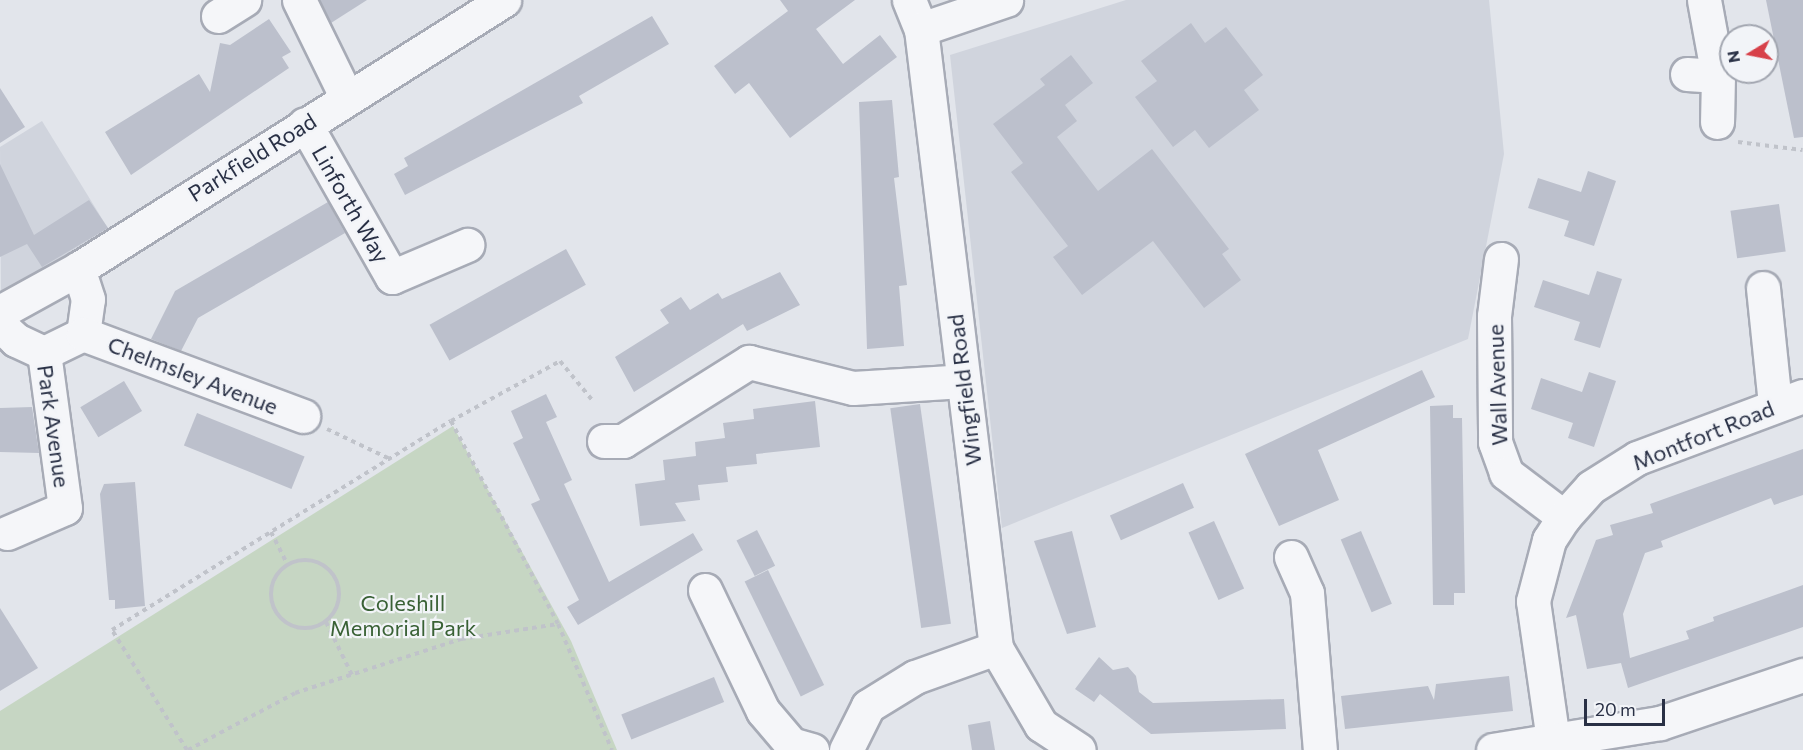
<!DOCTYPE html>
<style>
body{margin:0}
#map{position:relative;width:1803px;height:750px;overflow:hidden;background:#e2e5eb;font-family:Commissioner,sans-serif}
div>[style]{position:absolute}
.built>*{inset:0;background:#d0d4dd}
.green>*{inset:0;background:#c6d6c3}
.building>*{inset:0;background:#bcc0cc;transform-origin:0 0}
.path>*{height:4px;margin-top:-2px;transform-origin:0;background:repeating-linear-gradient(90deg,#c0c3ca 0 4.5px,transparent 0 9px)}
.path>.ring{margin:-2px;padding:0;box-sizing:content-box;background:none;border:4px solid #c0c3ca;border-radius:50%}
.roads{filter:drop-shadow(2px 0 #a7abb6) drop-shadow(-2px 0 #a7abb6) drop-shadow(0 2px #a7abb6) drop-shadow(0 -2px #a7abb6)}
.minor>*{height:33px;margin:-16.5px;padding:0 16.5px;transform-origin:16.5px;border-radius:16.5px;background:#f5f6f9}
span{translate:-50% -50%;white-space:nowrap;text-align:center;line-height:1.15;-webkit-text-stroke:4.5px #f2f4f8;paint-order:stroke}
.street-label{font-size:22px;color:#293045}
.park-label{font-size:22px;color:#396135}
.north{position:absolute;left:1719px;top:24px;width:60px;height:60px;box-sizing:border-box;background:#f2f4f8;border:2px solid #a2a6b0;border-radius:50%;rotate:260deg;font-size:16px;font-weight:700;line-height:24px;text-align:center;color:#293045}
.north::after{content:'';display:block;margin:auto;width:21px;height:27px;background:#d74049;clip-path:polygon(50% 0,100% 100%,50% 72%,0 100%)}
.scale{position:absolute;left:1584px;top:699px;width:81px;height:27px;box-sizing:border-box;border:3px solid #293045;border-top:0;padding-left:8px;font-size:18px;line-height:21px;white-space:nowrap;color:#293045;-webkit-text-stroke:4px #f2f4f8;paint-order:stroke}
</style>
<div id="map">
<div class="built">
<i style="clip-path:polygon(1126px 0,1489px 0,1504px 154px,1468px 339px,1002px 528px,950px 55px)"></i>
<i style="clip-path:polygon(42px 121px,109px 230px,1px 297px,0 147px)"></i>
</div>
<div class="green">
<i style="clip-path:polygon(453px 426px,571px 641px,617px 750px,0 750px,0 711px)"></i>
</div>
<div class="building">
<i style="clip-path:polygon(320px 0,367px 0,331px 23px)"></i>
<i style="clip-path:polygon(780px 0,855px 0,816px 29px,843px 64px,880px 35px,897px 57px,790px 138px,749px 83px,735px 94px,714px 66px,788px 11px)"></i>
<i style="clip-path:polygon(1766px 0,1803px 0,1803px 137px,1794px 138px)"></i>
<i style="clip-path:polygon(652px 16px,669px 44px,579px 96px,583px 103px,405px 195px,394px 174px,408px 166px,404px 158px)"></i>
<i style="clip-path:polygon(269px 19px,291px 52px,282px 57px,289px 68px,131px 175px,105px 132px,199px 74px,210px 92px,220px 43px,230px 45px)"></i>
<i style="clip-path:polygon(1191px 23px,1205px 43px,1226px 27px,1263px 75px,1244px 90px,1259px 110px,1209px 148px,1195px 130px,1173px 147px,1135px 97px,1157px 81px,1141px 61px)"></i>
<i style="clip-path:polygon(1071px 55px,1093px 83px,1065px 105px,1077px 121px,1057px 137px,1098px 191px,1152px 149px,1229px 249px,1222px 254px,1241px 280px,1204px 308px,1153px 241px,1082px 295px,1053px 257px,1068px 246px,1011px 172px,1023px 163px,993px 124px,1045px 85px,1040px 79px)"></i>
<i style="clip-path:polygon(0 88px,25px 127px,0 143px)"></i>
<i style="clip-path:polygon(892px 100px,899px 177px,894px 178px,907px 285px,899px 286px,904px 346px,867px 349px,859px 102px)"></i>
<i style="clip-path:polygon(0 164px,34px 235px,89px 200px,108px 228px,42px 267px,27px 244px,0 257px)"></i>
<i style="clip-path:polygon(1588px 171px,1616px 181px,1594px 246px,1564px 236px,1569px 221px,1528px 208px,1538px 178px,1581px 192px)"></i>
<i style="clip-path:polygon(328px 202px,345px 233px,198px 318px,181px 351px,151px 339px,175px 291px)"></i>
<i style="left:1779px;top:204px;width:48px;height:49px;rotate:82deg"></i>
<i style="left:566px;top:249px;width:41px;height:156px;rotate:61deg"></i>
<i style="clip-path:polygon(1597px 271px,1622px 279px,1600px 348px,1574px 340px,1580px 322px,1534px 307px,1543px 280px,1589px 295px)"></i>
<i style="clip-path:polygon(780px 272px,800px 305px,747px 331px,743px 324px,634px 392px,615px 357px,669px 323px,660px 310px,681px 297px,690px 310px,718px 293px,722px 299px)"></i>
<i style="clip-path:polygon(1422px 370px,1435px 397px,1318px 450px,1339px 500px,1279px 526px,1245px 454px)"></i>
<i style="clip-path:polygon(1589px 372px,1616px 381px,1594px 447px,1568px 438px,1573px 423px,1531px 409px,1541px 378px,1582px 392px)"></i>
<i style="left:124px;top:381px;width:35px;height:51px;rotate:59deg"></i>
<i style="clip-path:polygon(546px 394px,557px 417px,546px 422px,572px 480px,564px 484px,609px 582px,693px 533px,703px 550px,578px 625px,567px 607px,579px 600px,531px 504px,540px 500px,513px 443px,523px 438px,511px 411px)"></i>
<i style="clip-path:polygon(815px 401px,820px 447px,756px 454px,757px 464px,726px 467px,728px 482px,698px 485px,700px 500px,675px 503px,686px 521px,640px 526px,635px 484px,665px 480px,663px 460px,696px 456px,695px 442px,725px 438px,723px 423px,754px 419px,753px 409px)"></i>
<i style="left:920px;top:404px;width:222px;height:30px;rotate:82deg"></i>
<i style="clip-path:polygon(1453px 405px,1453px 418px,1462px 418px,1465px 593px,1454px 593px,1454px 605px,1433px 605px,1430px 406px)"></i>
<i style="clip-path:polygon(32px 407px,39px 453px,0 452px,0 408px)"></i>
<i style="left:197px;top:413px;width:116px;height:35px;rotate:22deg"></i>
<i style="clip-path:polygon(1803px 449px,1803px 495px,1774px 505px,1771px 498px,1661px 541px,1663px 547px,1645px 553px,1623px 614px,1630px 658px,1689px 639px,1686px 631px,1714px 621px,1713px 617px,1803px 585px,1803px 627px,1628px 688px,1621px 663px,1587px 669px,1576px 615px,1566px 618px,1596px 540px,1613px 535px,1610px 525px,1653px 513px,1650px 504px)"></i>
<i style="clip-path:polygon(135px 482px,145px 606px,115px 609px,115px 600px,109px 600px,100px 494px,104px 484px)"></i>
<i style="left:1183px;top:483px;width:27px;height:80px;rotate:66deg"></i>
<i style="left:1214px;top:521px;width:74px;height:28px;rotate:66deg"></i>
<i style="left:757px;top:530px;width:40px;height:23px;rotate:63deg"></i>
<i style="clip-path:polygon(1072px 531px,1096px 627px,1067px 634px,1034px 541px)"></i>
<i style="left:1361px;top:531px;width:79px;height:22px;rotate:67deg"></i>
<i style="left:768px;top:570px;width:128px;height:26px;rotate:64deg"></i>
<i style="clip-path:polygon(0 608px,38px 668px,0 691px)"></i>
<i style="clip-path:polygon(1099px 657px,1113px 670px,1128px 667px,1136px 676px,1139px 692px,1153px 703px,1284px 699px,1286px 729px,1151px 734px,1100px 694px,1094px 702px,1075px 689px)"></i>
<i style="clip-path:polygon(1509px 676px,1513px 711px,1345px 729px,1341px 696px,1428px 686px,1434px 700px,1436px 684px)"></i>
<i style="left:714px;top:677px;width:27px;height:100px;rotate:68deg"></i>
<i style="clip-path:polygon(990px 721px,995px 750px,972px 750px,968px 725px)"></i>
</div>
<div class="path">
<i style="left:1738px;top:142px;width:65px;rotate:7deg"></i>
<i style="left:451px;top:421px;width:124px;rotate:-28.8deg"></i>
<i style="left:560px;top:361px;width:52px;rotate:50.5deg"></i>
<i style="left:327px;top:429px;width:70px;rotate:25.5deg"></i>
<i style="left:271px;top:532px;width:37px;rotate:63deg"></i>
<i class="ring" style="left:271px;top:560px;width:64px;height:64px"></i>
<i style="left:326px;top:622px;width:59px;rotate:63.9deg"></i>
<i style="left:187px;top:750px;width:142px;rotate:-122deg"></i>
<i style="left:112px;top:630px;width:398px;rotate:-31.7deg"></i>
<i style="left:451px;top:421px;width:229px;rotate:62.2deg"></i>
<i style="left:188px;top:750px;width:121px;rotate:-28deg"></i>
<i style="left:295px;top:693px;width:175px;rotate:-18deg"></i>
<i style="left:461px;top:639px;width:98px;rotate:-8.8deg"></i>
<i style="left:558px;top:624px;width:137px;rotate:66.8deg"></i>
</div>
<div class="roads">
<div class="minor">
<i style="left:299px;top:0;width:109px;rotate:63.9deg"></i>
<i style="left:909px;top:0;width:31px;rotate:68deg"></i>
<i style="left:921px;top:29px;width:624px;rotate:83.09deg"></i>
<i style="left:996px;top:648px;width:89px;rotate:59.7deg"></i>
<i style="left:1041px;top:725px;width:45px;rotate:33.3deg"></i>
<i style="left:1704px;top:0;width:77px;rotate:79.6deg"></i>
<i style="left:1718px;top:76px;width:46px;rotate:91.2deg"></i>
<i style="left:218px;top:16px;width:31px;rotate:-32deg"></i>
<i style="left:921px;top:29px;width:90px;rotate:-18.8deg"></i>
<i style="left:1687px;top:74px;width:31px;rotate:4deg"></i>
<i style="left:305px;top:124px;width:176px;rotate:60.4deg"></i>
<i style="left:392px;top:277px;width:82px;rotate:-23.1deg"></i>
<i style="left:1501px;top:259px;width:57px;rotate:97deg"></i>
<i style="left:1494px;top:316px;width:126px;rotate:89.5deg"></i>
<i style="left:1495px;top:442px;width:33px;rotate:70deg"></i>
<i style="left:1506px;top:473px;width:73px;rotate:37.2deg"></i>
<i style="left:1763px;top:288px;width:118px;rotate:84.1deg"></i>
<i style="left:0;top:312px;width:89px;rotate:-28.9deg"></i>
<i style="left:78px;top:269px;width:504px;rotate:-32.27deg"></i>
<i style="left:0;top:325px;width:22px;rotate:43deg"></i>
<i style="left:16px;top:340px;width:31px;rotate:25deg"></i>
<i style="left:44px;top:353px;width:43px;rotate:-26deg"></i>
<i style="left:83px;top:334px;width:35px;rotate:-82deg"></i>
<i style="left:88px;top:299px;width:32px;rotate:-108deg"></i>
<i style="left:83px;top:334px;width:235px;rotate:20.4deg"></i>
<i style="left:604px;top:441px;width:19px"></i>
<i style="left:623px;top:441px;width:149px;rotate:-32.1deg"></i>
<i style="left:749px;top:362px;width:107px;rotate:14deg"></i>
<i style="left:853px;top:388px;width:110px;rotate:-3.6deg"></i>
<i style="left:7px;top:533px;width:63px;rotate:-23.3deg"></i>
<i style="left:65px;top:508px;width:156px;rotate:-97.7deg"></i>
<i style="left:1291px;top:557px;width:39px;rotate:66deg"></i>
<i style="left:1307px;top:593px;width:158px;rotate:85.3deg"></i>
<i style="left:705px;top:590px;width:134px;rotate:64.4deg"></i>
<i style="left:763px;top:711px;width:43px;rotate:49.7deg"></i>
<i style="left:791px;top:744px;width:22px;rotate:16deg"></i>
<i style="left:1553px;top:740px;width:140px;rotate:-98.2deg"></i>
<i style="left:1533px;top:601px;width:63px;rotate:-75.3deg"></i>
<i style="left:1549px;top:540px;width:27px;rotate:-57deg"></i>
<i style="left:1564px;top:517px;width:40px;rotate:-48deg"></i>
<i style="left:1591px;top:487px;width:54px;rotate:-32.2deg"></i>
<i style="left:1637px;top:458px;width:177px;rotate:-20.5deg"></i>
<i style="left:846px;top:750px;width:49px;rotate:-63.4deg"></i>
<i style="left:868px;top:706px;width:55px;rotate:-31.7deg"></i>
<i style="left:915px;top:677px;width:86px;rotate:-19.7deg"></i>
<i style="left:1493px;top:750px;width:169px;rotate:-9.2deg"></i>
<i style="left:1660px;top:723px;width:151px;rotate:-18.6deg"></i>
</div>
</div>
<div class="street-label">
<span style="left:252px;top:157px;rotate:-32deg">Parkfield Road</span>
<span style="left:351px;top:204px;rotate:60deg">Linforth Way</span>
<span style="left:193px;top:375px;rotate:21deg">Chelmsley Avenue</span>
<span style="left:1497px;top:385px;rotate:-92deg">Wall Avenue</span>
<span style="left:964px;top:390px;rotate:-97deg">Wingfield Road</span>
<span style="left:54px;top:426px;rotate:82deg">Park Avenue</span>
<span style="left:1703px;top:435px;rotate:-22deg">Montfort Road</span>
</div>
<div class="park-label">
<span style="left:403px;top:615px">Coleshill<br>Memorial Park</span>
</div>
<div class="north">N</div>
<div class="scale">20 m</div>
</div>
